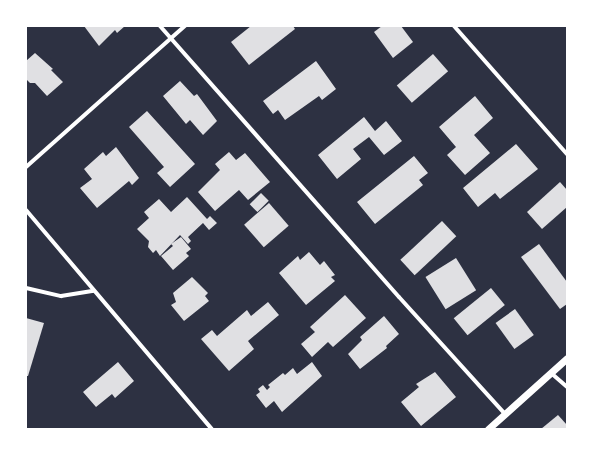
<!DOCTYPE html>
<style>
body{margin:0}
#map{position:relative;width:593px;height:455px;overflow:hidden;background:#2d3142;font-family:"Sofia Sans Condensed",sans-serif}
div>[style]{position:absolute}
.building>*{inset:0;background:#e0e0e3;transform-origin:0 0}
.minor>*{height:4px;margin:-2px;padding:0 2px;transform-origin:2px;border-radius:2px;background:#fff}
.tertiary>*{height:7px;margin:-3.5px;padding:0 3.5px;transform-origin:3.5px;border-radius:3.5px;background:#fff}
span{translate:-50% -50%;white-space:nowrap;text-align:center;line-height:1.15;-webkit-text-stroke:3px #fff;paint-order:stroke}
.frame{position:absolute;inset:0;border:27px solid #fff;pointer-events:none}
</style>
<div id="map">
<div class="building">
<i style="clip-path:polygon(84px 26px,125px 26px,117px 33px,115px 30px,99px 46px)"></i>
<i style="clip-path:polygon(251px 26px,293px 26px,295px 29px,249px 65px,231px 42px)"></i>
<i style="clip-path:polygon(382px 26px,401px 26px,413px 42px,393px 58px,374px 32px)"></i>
<i style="clip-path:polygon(35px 53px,53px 69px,51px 70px,63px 82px,47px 96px,35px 83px,30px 83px,26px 79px,26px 61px)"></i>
<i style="left:433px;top:54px;width:23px;height:48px;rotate:49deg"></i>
<i style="clip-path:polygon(316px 61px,336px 89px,322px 100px,319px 96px,285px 120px,278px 110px,273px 114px,263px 101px)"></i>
<i style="clip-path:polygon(180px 81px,194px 96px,197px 94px,217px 121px,203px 135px,190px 120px,186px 124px,163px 96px)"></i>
<i style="clip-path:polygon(475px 96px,493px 118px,474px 135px,490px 153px,465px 175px,447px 155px,456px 147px,439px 127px)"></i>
<i style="clip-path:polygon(147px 111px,195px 164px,170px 187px,157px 173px,164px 167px,129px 127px)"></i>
<i style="clip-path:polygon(364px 117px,375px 131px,386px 121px,402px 141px,384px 155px,369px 137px,353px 149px,361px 159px,337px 179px,318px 155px)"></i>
<i style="clip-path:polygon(516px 144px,538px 169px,500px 199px,495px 193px,478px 207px,463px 188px)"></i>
<i style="clip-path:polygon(116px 147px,139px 178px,132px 185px,129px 181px,97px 208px,80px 188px,92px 179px,84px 169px,103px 152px,106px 156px)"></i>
<i style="clip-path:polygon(229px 152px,236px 160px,245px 153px,270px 182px,248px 200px,239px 190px,215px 211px,198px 192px,220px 170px,215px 164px)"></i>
<i style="clip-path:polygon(414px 156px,428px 173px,419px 180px,423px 185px,375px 224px,357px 202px)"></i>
<i style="clip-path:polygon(560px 182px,567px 190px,567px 207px,542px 229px,527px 212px)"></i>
<i style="left:261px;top:193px;width:11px;height:16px;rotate:45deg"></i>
<i style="clip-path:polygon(187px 197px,207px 219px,210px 216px,217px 223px,209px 230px,203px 223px,188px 237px,191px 241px,188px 244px,180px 235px,160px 256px,156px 250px,153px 253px,148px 247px,149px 241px,137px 229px,149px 218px,144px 212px,159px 199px,171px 212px)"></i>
<i style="left:269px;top:203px;width:30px;height:33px;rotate:49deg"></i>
<i style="left:442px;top:221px;width:21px;height:57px;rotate:47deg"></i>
<i style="clip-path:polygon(181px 237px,191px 249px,186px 253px,189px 256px,173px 270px,161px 256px,173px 246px,171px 244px)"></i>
<i style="clip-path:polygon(539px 244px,567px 282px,567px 304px,560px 309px,521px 257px)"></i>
<i style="clip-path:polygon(309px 252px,320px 265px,324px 261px,335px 275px,331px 277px,335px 281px,306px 305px,279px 273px,298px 256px,300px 260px)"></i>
<i style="left:456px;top:258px;width:38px;height:36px;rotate:58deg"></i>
<i style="clip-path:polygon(192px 277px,208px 293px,205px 296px,209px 301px,184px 321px,171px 305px,176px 302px,173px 293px)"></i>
<i style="left:491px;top:288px;width:22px;height:48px;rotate:51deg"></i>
<i style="clip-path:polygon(345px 295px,366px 318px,333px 347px,328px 342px,312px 357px,301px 344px,315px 332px,310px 327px)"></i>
<i style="clip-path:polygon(268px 302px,279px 315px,248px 341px,254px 349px,229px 371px,201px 339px,212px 330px,217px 336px,247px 310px,251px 316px)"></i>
<i style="left:515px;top:309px;width:32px;height:24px;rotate:54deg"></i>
<i style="clip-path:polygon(384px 316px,399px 334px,386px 346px,387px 348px,360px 369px,348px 354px,362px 340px,360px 337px)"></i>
<i style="clip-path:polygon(26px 318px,44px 323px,28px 376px,26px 376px)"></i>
<i style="clip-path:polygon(118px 362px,134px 381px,115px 398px,112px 394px,96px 407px,83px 392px)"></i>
<i style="clip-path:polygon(312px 362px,322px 376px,282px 412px,274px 401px,266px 408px,256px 395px,260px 392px,258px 389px,263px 385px,267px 390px,270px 387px,268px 385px,283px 373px,285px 375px,293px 368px,297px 374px)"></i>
<i style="clip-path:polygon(435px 372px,456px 397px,421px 426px,401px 402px,419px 387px,416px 384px)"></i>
<i style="clip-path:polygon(558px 415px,567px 425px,567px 429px,541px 429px)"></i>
</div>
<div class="minor">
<i style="left:160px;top:26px;width:361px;rotate:48.6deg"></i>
<i style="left:399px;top:297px;width:158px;rotate:47.8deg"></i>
<i style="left:454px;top:26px;width:171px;rotate:48.6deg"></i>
<i style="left:26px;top:167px;width:213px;rotate:-41.6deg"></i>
<i style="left:26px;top:210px;width:287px;rotate:49.7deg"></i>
<i style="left:26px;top:288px;width:36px;rotate:13deg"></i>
<i style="left:61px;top:296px;width:33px;rotate:-9deg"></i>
<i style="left:551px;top:373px;width:21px;rotate:41deg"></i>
</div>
<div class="tertiary">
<i style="left:488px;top:429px;width:106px;rotate:-41.9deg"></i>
</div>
<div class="frame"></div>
</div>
